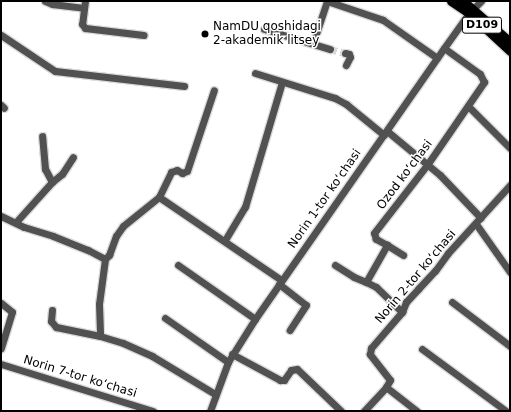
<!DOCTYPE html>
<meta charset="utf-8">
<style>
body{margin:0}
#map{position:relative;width:511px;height:412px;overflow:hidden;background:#fff;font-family:"DejaVu Sans",sans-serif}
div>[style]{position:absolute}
.minor-tunnel>*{height:7px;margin-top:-3.5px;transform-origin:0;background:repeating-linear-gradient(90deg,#d9d9d9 0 7px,transparent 0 10.5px)}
.roads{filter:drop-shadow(1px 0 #dbdbdb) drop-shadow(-1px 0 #dbdbdb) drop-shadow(0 1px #dbdbdb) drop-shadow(0 -1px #dbdbdb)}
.minor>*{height:7px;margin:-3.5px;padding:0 3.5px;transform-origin:3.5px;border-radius:3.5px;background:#515151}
.major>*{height:9px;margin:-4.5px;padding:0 4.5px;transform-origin:4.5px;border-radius:4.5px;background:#000}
.dots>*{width:11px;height:11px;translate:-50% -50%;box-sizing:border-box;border:2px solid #fff;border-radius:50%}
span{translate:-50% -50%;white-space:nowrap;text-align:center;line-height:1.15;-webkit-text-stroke:3px #fff;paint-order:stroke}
.shield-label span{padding:1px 3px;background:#fff;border:1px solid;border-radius:3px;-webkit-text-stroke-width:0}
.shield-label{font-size:11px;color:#000;font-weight:700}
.poi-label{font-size:12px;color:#000}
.left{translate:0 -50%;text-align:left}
.street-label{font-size:12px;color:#000}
.frame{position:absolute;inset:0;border:2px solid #000;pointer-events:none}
</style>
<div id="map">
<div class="minor-tunnel">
<i style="left:330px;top:49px;width:16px;rotate:15deg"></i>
</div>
<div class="roads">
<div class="minor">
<i style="left:45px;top:1px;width:8px;rotate:23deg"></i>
<i style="left:52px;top:4px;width:32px;rotate:7deg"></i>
<i style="left:85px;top:1px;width:23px;rotate:97deg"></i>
<i style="left:82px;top:24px;width:5px;rotate:53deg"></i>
<i style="left:85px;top:28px;width:59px;rotate:6.8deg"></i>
<i style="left:327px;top:1px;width:59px;rotate:18.7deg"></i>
<i style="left:383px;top:20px;width:66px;rotate:35.1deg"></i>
<i style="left:264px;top:29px;width:69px;rotate:16.9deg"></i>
<i style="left:1px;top:35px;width:65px;rotate:33.7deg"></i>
<i style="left:55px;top:71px;width:130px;rotate:6.6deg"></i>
<i style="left:313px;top:43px;width:44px;rotate:-71.6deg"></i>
<i style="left:345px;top:53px;width:4px;rotate:14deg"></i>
<i style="left:349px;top:54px;width:3px;rotate:72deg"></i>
<i style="left:350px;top:57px;width:9px;rotate:117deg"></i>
<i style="left:255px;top:73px;width:84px;rotate:17.4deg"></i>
<i style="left:335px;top:98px;width:13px;rotate:29deg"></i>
<i style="left:346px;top:104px;width:49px;rotate:39.2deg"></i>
<i style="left:1px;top:105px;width:4px;rotate:45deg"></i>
<i style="left:468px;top:106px;width:59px;rotate:45deg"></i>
<i style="left:387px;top:131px;width:69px;rotate:39.7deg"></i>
<i style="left:440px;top:175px;width:59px;rotate:46.4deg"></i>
<i style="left:52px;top:182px;width:13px;rotate:-39deg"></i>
<i style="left:62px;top:174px;width:20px;rotate:-57deg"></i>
<i style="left:159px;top:197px;width:148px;rotate:34.2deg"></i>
<i style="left:1px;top:216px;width:25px;rotate:26deg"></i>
<i style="left:24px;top:227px;width:30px;rotate:17deg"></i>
<i style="left:53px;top:236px;width:38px;rotate:22deg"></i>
<i style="left:88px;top:250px;width:19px;rotate:28deg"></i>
<i style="left:105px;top:259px;width:45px;rotate:97.6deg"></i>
<i style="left:99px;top:304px;width:32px;rotate:88deg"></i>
<i style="left:100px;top:336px;width:24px;rotate:17deg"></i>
<i style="left:123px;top:343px;width:32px;rotate:24deg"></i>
<i style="left:152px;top:356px;width:74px;rotate:31.1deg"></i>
<i style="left:16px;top:222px;width:54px;rotate:-48deg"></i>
<i style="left:52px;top:182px;width:15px;rotate:-118deg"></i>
<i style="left:45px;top:169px;width:33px;rotate:-95deg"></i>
<i style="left:476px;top:224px;width:59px;rotate:54.7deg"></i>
<i style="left:225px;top:240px;width:39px;rotate:-59deg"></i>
<i style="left:245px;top:207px;width:130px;rotate:-73.5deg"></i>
<i style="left:387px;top:245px;width:19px;rotate:32deg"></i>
<i style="left:105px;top:259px;width:6px;rotate:-45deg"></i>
<i style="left:109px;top:255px;width:20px;rotate:-70deg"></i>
<i style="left:116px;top:236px;width:12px;rotate:-55deg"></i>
<i style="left:123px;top:226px;width:46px;rotate:-38.9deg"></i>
<i style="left:159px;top:197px;width:28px;rotate:-64deg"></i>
<i style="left:171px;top:172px;width:6px;rotate:-18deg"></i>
<i style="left:177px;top:170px;width:6px;rotate:31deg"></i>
<i style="left:182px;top:173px;width:5px;rotate:-22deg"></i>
<i style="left:187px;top:171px;width:85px;rotate:-71.6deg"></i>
<i style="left:178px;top:265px;width:94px;rotate:35deg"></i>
<i style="left:335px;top:265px;width:22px;rotate:32deg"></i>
<i style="left:354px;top:277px;width:13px;rotate:23deg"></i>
<i style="left:279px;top:284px;width:34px;rotate:38deg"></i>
<i style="left:306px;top:305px;width:30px;rotate:123deg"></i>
<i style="left:452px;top:302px;width:73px;rotate:37.2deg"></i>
<i style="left:1px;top:303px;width:14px;rotate:39deg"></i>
<i style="left:12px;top:312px;width:38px;rotate:107deg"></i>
<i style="left:52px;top:310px;width:11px;rotate:95deg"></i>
<i style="left:51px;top:321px;width:8px;rotate:50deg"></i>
<i style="left:56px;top:327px;width:45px;rotate:11.6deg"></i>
<i style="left:402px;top:312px;width:36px;rotate:-136deg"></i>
<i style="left:376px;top:287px;width:11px;rotate:-153deg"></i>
<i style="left:366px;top:282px;width:43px;rotate:-60.4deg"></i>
<i style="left:387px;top:245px;width:13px;rotate:-151deg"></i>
<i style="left:376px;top:239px;width:6px;rotate:-108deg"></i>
<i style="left:374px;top:233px;width:86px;rotate:-52.1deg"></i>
<i style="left:427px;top:165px;width:101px;rotate:-55.5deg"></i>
<i style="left:484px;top:82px;width:9px;rotate:-117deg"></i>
<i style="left:480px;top:74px;width:44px;rotate:-144.2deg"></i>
<i style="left:165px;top:318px;width:77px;rotate:34.9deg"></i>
<i style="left:422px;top:349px;width:104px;rotate:36.4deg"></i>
<i style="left:232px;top:354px;width:55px;rotate:28.4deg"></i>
<i style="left:280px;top:380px;width:4px"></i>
<i style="left:284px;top:380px;width:12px;rotate:-55deg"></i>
<i style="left:291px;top:370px;width:6px;rotate:-9deg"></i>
<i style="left:297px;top:369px;width:61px;rotate:43.7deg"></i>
<i style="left:1px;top:364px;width:159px;rotate:17.2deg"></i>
<i style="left:386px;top:387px;width:39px;rotate:38deg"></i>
<i style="left:210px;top:411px;width:52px;rotate:-69.8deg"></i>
<i style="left:228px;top:362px;width:51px;rotate:-57.9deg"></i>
<i style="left:255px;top:319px;width:330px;rotate:-55.1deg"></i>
<i style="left:444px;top:48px;width:43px;rotate:-54.5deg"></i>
<i style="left:469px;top:13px;width:17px;rotate:-45deg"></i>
<i style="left:364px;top:411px;width:33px;rotate:-47deg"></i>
<i style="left:386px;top:387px;width:8px;rotate:-60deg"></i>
<i style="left:390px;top:380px;width:33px;rotate:-128deg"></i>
<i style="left:370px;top:354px;width:6px;rotate:-81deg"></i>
<i style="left:371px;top:348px;width:48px;rotate:-49.3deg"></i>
<i style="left:402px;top:312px;width:11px;rotate:-68deg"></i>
<i style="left:406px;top:302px;width:18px;rotate:-47deg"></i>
<i style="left:418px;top:289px;width:25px;rotate:-47deg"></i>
<i style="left:435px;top:271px;width:22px;rotate:-54deg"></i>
<i style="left:448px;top:253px;width:92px;rotate:-47.6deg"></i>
</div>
<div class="major">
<i style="left:451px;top:1px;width:22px;rotate:34deg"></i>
<i style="left:469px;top:13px;width:56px;rotate:42.8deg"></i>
<i style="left:463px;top:1px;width:62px;rotate:41.1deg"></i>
</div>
</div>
<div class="dots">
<i style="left:205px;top:34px;background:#000"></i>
</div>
<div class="shield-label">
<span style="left:482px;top:25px">D109</span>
</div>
<div class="poi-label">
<span class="left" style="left:213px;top:34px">NamDU qoshidagi<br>2-akademik litsey</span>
</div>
<div class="street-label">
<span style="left:405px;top:175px;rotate:-53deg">Ozod koʻchasi</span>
<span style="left:325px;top:199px;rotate:-55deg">Norin 1-tor koʻchasi</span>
<span style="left:416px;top:277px;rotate:-50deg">Norin 2-tor koʻchasi</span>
<span style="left:80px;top:377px;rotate:17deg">Norin 7-tor koʻchasi</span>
</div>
<div class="frame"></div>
</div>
